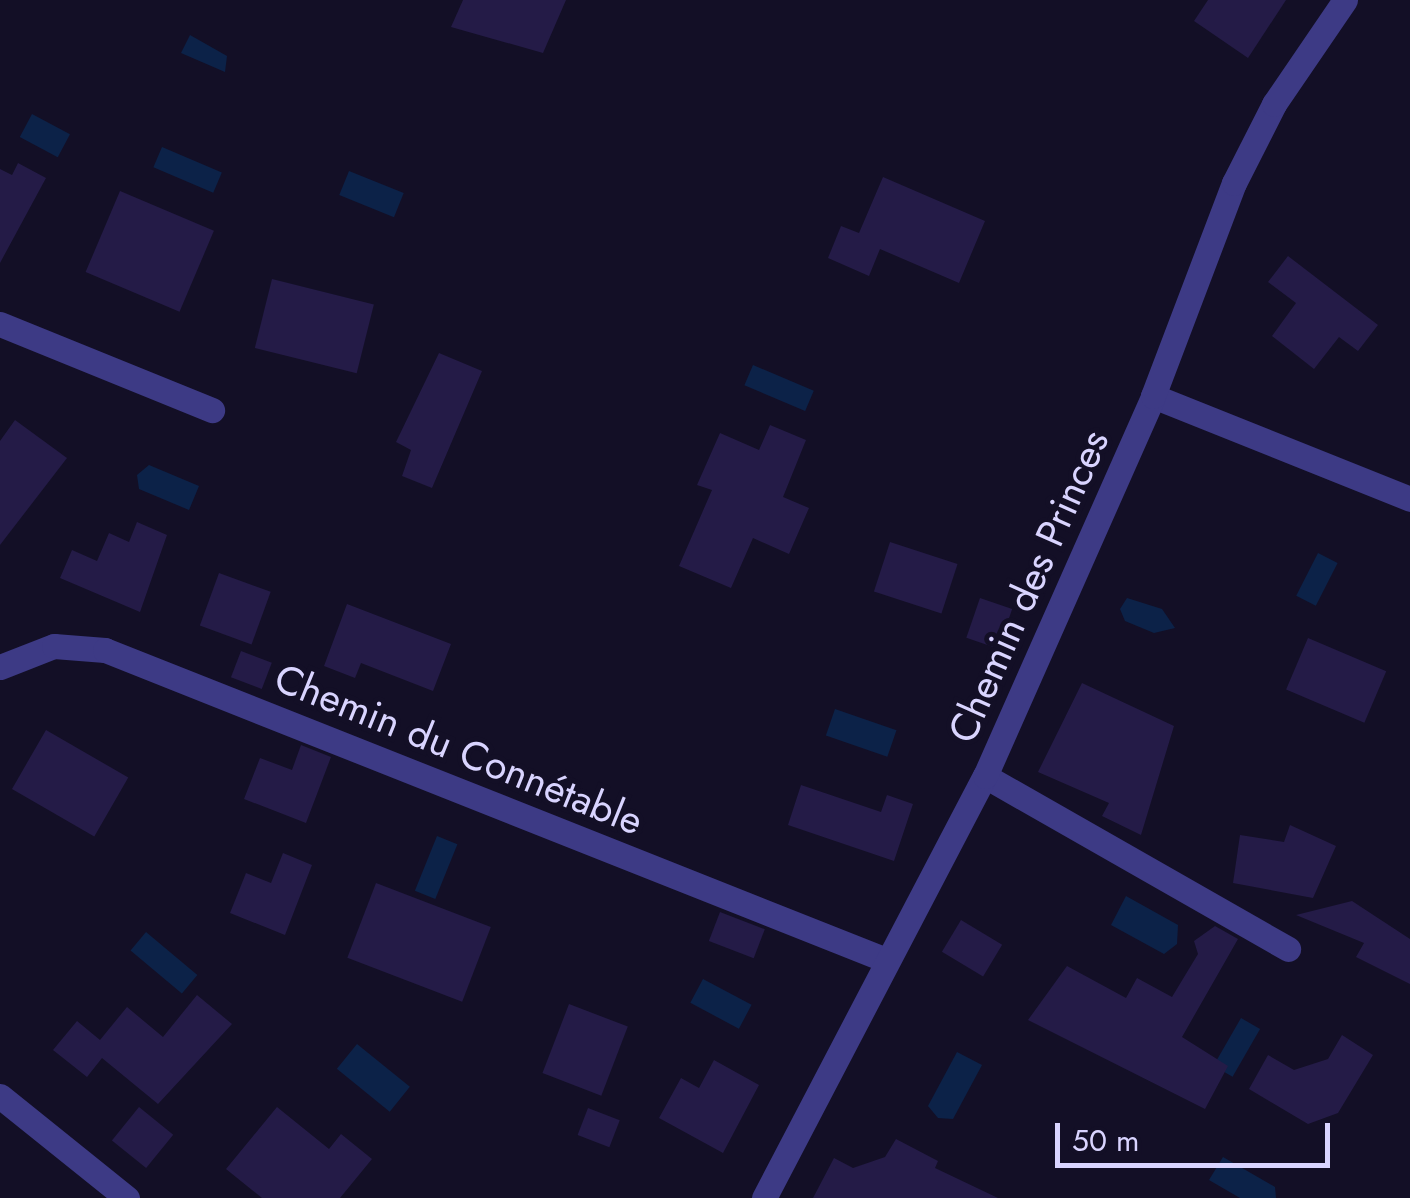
<!DOCTYPE html>
<meta charset="utf-8">
<style>
body{margin:0}
#map{position:relative;width:1410px;height:1198px;overflow:hidden;background:#130f26;font-family:Jost,sans-serif}
div>[style]{position:absolute}
.water>*{inset:0;background:#0c2248;transform-origin:0 0}
.building>*{inset:0;background:#241b47;transform-origin:0 0}
.street>*{height:25px;margin:-12.5px;padding:0 12.5px;transform-origin:12.5px;border-radius:12.5px;background:#3d3a85}
span{translate:-50% -50%;white-space:nowrap;text-align:center;line-height:1.15;-webkit-text-stroke:10px #130f26;paint-order:stroke}
.street-label{font-size:40px;color:#d9d4ff}
.scale{position:absolute;left:1055px;top:1123px;width:275px;height:45px;box-sizing:border-box;border:5px solid #d9d4ff;border-top:0;padding-left:12px;font-size:30px;line-height:35px;white-space:nowrap;color:#d9d4ff;-webkit-text-stroke:8px #130f26;paint-order:stroke}
</style>
<div id="map">
<div class="water">
<i style="clip-path:polygon(190px 35px,227px 56px,225px 72px,181px 53px)"></i>
<i style="left:32px;top:114px;width:43px;height:26px;rotate:28deg"></i>
<i style="left:162px;top:147px;width:65px;height:22px;rotate:23deg"></i>
<i style="left:349px;top:171px;width:59px;height:26px;rotate:22deg"></i>
<i style="left:753px;top:365px;width:66px;height:22px;rotate:23deg"></i>
<i style="clip-path:polygon(149px 465px,199px 486px,189px 510px,139px 489px,137px 475px)"></i>
<i style="left:1318px;top:553px;width:22px;height:48px;rotate:27deg"></i>
<i style="clip-path:polygon(1127px 598px,1162px 609px,1175px 628px,1154px 633px,1125px 621px,1120px 609px)"></i>
<i style="left:835px;top:709px;width:65px;height:28px;rotate:19deg"></i>
<i style="left:437px;top:836px;width:22px;height:59px;rotate:22deg"></i>
<i style="clip-path:polygon(1126px 896px,1178px 925px,1177px 944px,1164px 954px,1111px 925px)"></i>
<i style="left:146px;top:932px;width:67px;height:24px;rotate:40deg"></i>
<i style="left:703px;top:979px;width:55px;height:27px;rotate:28deg"></i>
<i style="left:1241px;top:1018px;width:22px;height:55px;rotate:30deg"></i>
<i style="left:357px;top:1044px;width:68px;height:32px;rotate:39deg"></i>
<i style="clip-path:polygon(957px 1052px,982px 1065px,953px 1119px,938px 1118px,928px 1106px)"></i>
<i style="clip-path:polygon(1223px 1157px,1275px 1187px,1276px 1198px,1240px 1198px,1209px 1180px)"></i>
</div>
<div class="building">
<i style="clip-path:polygon(463px 0,566px 0,543px 53px,451px 27px)"></i>
<i style="clip-path:polygon(1208px 0,1286px 0,1248px 58px,1194px 21px)"></i>
<i style="clip-path:polygon(18px 163px,46px 178px,0 263px,0 169px,12px 175px)"></i>
<i style="clip-path:polygon(883px 177px,985px 221px,959px 283px,880px 249px,869px 276px,828px 258px,841px 226px,859px 233px)"></i>
<i style="left:120px;top:191px;width:102px;height:88px;rotate:23deg"></i>
<i style="clip-path:polygon(1288px 256px,1378px 325px,1358px 351px,1339px 337px,1314px 369px,1272px 336px,1296px 303px,1268px 282px)"></i>
<i style="left:272px;top:279px;width:105px;height:71px;rotate:14deg"></i>
<i style="clip-path:polygon(439px 353px,482px 371px,432px 488px,402px 476px,411px 450px,396px 442px)"></i>
<i style="clip-path:polygon(15px 420px,67px 458px,0 545px,0 441px)"></i>
<i style="clip-path:polygon(770px 425px,806px 440px,783px 497px,809px 508px,789px 554px,753px 538px,731px 588px,679px 566px,712px 490px,697px 485px,720px 433px,759px 450px)"></i>
<i style="clip-path:polygon(137px 522px,167px 535px,140px 612px,60px 578px,72px 550px,97px 561px,109px 533px,129px 542px)"></i>
<i style="left:890px;top:542px;width:71px;height:52px;rotate:18deg"></i>
<i style="left:219px;top:573px;width:55px;height:56px;rotate:20deg"></i>
<i style="left:980px;top:598px;width:34px;height:42px;rotate:19deg"></i>
<i style="clip-path:polygon(347px 604px,451px 644px,433px 691px,361px 663px,355px 678px,324px 666px)"></i>
<i style="left:1308px;top:638px;width:85px;height:56px;rotate:23deg"></i>
<i style="left:241px;top:651px;width:33px;height:28px;rotate:21deg"></i>
<i style="clip-path:polygon(1082px 683px,1174px 726px,1141px 835px,1102px 816px,1109px 803px,1038px 772px)"></i>
<i style="left:46px;top:730px;width:95px;height:68px;rotate:30deg"></i>
<i style="clip-path:polygon(301px 745px,331px 757px,306px 823px,244px 799px,260px 758px,292px 770px)"></i>
<i style="clip-path:polygon(801px 785px,881px 812px,887px 795px,913px 804px,894px 861px,788px 825px)"></i>
<i style="clip-path:polygon(1290px 825px,1336px 846px,1313px 898px,1233px 883px,1240px 835px,1284px 842px)"></i>
<i style="clip-path:polygon(283px 853px,312px 865px,285px 935px,230px 913px,246px 873px,271px 883px)"></i>
<i style="left:376px;top:883px;width:123px;height:80px;rotate:21deg"></i>
<i style="clip-path:polygon(1352px 901px,1410px 939px,1410px 984px,1356px 957px,1364px 943px,1296px 915px)"></i>
<i style="left:720px;top:912px;width:48px;height:31px;rotate:21deg"></i>
<i style="left:961px;top:920px;width:48px;height:37px;rotate:31deg"></i>
<i style="clip-path:polygon(1215px 926px,1238px 939px,1182px 1037px,1228px 1066px,1205px 1109px,1028px 1020px,1067px 966px,1126px 998px,1137px 978px,1172px 997px,1198px 954px,1194px 941px)"></i>
<i style="clip-path:polygon(197px 995px,232px 1024px,158px 1104px,102px 1058px,87px 1077px,53px 1050px,77px 1021px,100px 1040px,127px 1007px,163px 1037px)"></i>
<i style="left:569px;top:1004px;width:63px;height:74px;rotate:21deg"></i>
<i style="clip-path:polygon(1342px 1035px,1373px 1055px,1338px 1113px,1308px 1124px,1249px 1089px,1268px 1055px,1294px 1070px,1328px 1059px)"></i>
<i style="clip-path:polygon(714px 1060px,759px 1085px,723px 1153px,659px 1118px,681px 1078px,699px 1088px)"></i>
<i style="left:139px;top:1107px;width:44px;height:43px;rotate:39deg"></i>
<i style="clip-path:polygon(277px 1107px,329px 1149px,341px 1134px,372px 1159px,340px 1198px,262px 1198px,226px 1169px)"></i>
<i style="left:588px;top:1108px;width:34px;height:29px;rotate:21deg"></i>
<i style="clip-path:polygon(896px 1139px,938px 1161px,935px 1168px,998px 1198px,813px 1198px,834px 1158px,853px 1168px,885px 1157px)"></i>
</div>
<div class="street">
<i style="left:0;top:324px;width:229px;rotate:22.1deg"></i>
<i style="left:1153px;top:396px;width:277px;rotate:21.8deg"></i>
<i style="left:0;top:667px;width:58px;rotate:-21.3deg"></i>
<i style="left:54px;top:646px;width:51px;rotate:4.5deg"></i>
<i style="left:105px;top:650px;width:840px;rotate:21.65deg"></i>
<i style="left:985px;top:776px;width:349px;rotate:29.7deg"></i>
<i style="left:0;top:1096px;width:163px;rotate:38.8deg"></i>
<i style="left:764px;top:1198px;width:476px;rotate:-62.4deg"></i>
<i style="left:985px;top:776px;width:415px;rotate:-66.1deg"></i>
<i style="left:1153px;top:396px;width:228px;rotate:-69.2deg"></i>
<i style="left:1234px;top:183px;width:89px;rotate:-63.1deg"></i>
<i style="left:1274px;top:104px;width:126px;rotate:-55.7deg"></i>
</div>
<div class="street-label">
<span style="left:1028px;top:586px;rotate:-66deg">Chemin des Princes</span>
<span style="left:459px;top:749px;rotate:22deg">Chemin du Connétable</span>
</div>
<div class="scale">50 m</div>
</div>
